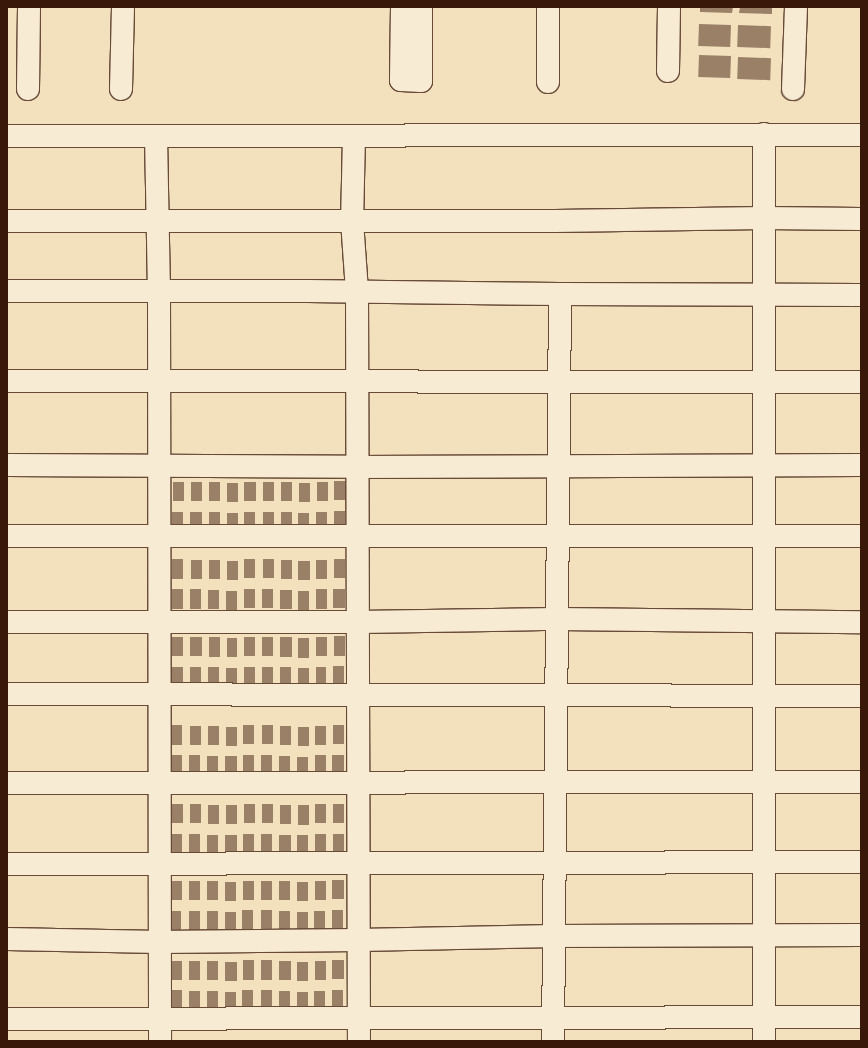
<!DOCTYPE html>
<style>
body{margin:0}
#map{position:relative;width:868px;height:1048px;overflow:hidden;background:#f3e0bd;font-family:"IM FELL French Canon",serif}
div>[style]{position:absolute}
.building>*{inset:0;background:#9a8067;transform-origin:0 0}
.roads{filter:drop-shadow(1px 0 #684a37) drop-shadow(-1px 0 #684a37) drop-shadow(0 1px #684a37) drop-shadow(0 -1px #684a37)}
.minor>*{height:22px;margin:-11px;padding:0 11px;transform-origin:11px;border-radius:11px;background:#f7ebd4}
span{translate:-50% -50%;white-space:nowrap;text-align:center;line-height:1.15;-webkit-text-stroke:3px #f7ebd4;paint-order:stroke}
.frame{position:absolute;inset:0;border:8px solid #39180a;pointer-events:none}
</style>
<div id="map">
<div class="building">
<i style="clip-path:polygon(700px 7px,733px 7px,732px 13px,700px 12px)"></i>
<i style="clip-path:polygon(740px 7px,772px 7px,772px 14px,739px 13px)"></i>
<i style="left:699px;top:24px;width:32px;height:22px;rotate:2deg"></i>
<i style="left:738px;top:25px;width:33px;height:22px;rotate:2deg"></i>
<i style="left:699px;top:55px;width:32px;height:22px;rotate:2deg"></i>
<i style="left:738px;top:57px;width:33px;height:22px;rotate:2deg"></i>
<i style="left:334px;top:481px;width:12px;height:19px"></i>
<i style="left:173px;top:482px;width:11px;height:19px"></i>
<i style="left:191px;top:482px;width:11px;height:19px"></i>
<i style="left:209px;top:482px;width:11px;height:19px"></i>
<i style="left:244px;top:482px;width:12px;height:19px"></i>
<i style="left:263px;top:482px;width:11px;height:19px"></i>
<i style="left:281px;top:482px;width:11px;height:19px"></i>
<i style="left:317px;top:482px;width:11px;height:19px"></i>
<i style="left:227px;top:483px;width:11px;height:19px"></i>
<i style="left:299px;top:483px;width:11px;height:19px"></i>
<i style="left:334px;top:511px;width:11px;height:19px"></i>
<i style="left:172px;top:512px;width:11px;height:19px"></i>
<i style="left:190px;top:512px;width:12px;height:19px"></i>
<i style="left:209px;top:512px;width:11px;height:19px"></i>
<i style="left:244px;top:512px;width:11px;height:18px"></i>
<i style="left:263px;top:512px;width:11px;height:18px"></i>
<i style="left:281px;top:512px;width:11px;height:19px"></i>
<i style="left:316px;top:512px;width:11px;height:19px"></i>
<i style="left:227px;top:513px;width:11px;height:19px"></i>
<i style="left:298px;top:513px;width:11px;height:19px"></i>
<i style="left:172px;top:559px;width:11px;height:20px"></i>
<i style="left:244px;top:559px;width:11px;height:19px"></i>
<i style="left:263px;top:559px;width:11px;height:19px"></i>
<i style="left:334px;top:559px;width:11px;height:19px"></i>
<i style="left:191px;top:560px;width:11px;height:19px"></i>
<i style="left:209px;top:560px;width:11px;height:19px"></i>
<i style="left:281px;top:560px;width:11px;height:19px"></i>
<i style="left:316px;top:560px;width:11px;height:19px"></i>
<i style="left:227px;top:561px;width:11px;height:19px"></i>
<i style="left:298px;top:561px;width:12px;height:19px"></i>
<i style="left:172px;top:589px;width:11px;height:20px"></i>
<i style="left:190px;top:589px;width:11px;height:20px"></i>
<i style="left:244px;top:589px;width:11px;height:19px"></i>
<i style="left:262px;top:589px;width:11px;height:19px"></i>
<i style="left:316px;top:589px;width:11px;height:20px"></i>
<i style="left:333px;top:589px;width:12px;height:19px"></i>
<i style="left:208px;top:590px;width:11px;height:19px"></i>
<i style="left:280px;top:590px;width:12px;height:19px"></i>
<i style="left:226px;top:591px;width:11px;height:19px"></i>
<i style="left:298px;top:591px;width:11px;height:19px"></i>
<i style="left:334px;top:636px;width:11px;height:20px"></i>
<i style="left:172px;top:637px;width:11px;height:19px"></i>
<i style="left:190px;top:637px;width:12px;height:19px"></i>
<i style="left:209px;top:637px;width:11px;height:20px"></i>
<i style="left:244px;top:637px;width:11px;height:19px"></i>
<i style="left:262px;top:637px;width:11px;height:19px"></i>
<i style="left:280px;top:637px;width:12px;height:20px"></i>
<i style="left:316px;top:637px;width:11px;height:19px"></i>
<i style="left:227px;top:638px;width:10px;height:19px"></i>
<i style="left:298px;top:638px;width:11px;height:20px"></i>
<i style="left:333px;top:666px;width:11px;height:19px"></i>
<i style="left:171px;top:667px;width:12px;height:19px"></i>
<i style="left:190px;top:667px;width:11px;height:19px"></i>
<i style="left:208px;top:667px;width:11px;height:19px"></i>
<i style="left:244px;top:667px;width:11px;height:19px"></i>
<i style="left:262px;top:667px;width:11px;height:19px"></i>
<i style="left:280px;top:667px;width:11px;height:19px"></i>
<i style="left:316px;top:667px;width:10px;height:19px"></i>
<i style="left:226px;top:668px;width:11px;height:19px"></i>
<i style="left:298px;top:668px;width:11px;height:19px"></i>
<i style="left:171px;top:725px;width:11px;height:20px"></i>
<i style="left:243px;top:725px;width:11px;height:19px"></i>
<i style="left:262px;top:725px;width:11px;height:19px"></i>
<i style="left:333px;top:725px;width:11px;height:19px"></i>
<i style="left:190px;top:726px;width:11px;height:19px"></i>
<i style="left:208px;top:726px;width:11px;height:19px"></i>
<i style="left:280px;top:726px;width:11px;height:19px"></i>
<i style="left:315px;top:726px;width:11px;height:19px"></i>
<i style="left:226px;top:727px;width:11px;height:19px"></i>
<i style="left:298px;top:727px;width:11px;height:19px"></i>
<i style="left:171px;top:755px;width:11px;height:20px"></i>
<i style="left:189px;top:755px;width:11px;height:20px"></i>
<i style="left:243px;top:755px;width:11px;height:19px"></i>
<i style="left:261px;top:755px;width:11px;height:19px"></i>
<i style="left:315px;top:755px;width:11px;height:20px"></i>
<i style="left:332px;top:755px;width:12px;height:19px"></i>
<i style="left:207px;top:756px;width:11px;height:19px"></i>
<i style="left:225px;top:756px;width:12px;height:20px"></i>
<i style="left:279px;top:756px;width:11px;height:19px"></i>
<i style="left:297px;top:757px;width:11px;height:19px"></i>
<i style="left:171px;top:804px;width:12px;height:19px"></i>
<i style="left:190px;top:804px;width:11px;height:19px"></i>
<i style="left:244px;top:804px;width:11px;height:19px"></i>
<i style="left:262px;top:804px;width:11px;height:19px"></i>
<i style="left:315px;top:804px;width:11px;height:19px"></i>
<i style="left:333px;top:804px;width:11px;height:19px"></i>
<i style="left:208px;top:805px;width:11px;height:19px"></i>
<i style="left:226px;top:805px;width:11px;height:19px"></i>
<i style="left:280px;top:805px;width:11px;height:19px"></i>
<i style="left:298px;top:805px;width:11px;height:20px"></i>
<i style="left:171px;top:834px;width:11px;height:19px"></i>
<i style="left:189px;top:834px;width:11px;height:19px"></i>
<i style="left:243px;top:834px;width:11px;height:19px"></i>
<i style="left:261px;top:834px;width:11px;height:19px"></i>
<i style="left:315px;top:834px;width:11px;height:19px"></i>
<i style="left:333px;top:834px;width:11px;height:18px"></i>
<i style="left:207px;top:835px;width:11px;height:18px"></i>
<i style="left:225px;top:835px;width:12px;height:19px"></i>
<i style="left:279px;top:835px;width:12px;height:18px"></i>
<i style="left:297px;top:835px;width:11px;height:19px"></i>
<i style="left:332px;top:880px;width:12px;height:19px"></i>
<i style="left:171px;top:881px;width:11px;height:19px"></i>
<i style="left:189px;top:881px;width:11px;height:19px"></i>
<i style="left:207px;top:881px;width:11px;height:19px"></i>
<i style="left:243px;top:881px;width:11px;height:19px"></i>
<i style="left:261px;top:881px;width:11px;height:19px"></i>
<i style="left:279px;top:881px;width:11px;height:19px"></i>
<i style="left:315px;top:881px;width:11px;height:19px"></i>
<i style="left:225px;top:882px;width:11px;height:19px"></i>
<i style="left:297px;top:882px;width:11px;height:19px"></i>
<i style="left:242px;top:910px;width:11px;height:20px"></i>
<i style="left:261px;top:910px;width:11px;height:20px"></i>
<i style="left:332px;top:910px;width:11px;height:19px"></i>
<i style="left:170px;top:911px;width:11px;height:19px"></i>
<i style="left:189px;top:911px;width:11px;height:19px"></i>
<i style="left:207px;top:911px;width:11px;height:19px"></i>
<i style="left:279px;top:911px;width:11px;height:19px"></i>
<i style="left:314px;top:911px;width:11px;height:19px"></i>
<i style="left:225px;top:912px;width:11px;height:19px"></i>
<i style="left:297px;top:912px;width:11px;height:19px"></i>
<i style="left:243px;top:960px;width:11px;height:20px"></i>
<i style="left:261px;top:960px;width:11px;height:20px"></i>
<i style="left:332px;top:960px;width:12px;height:19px"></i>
<i style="left:171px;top:961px;width:11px;height:19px"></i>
<i style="left:189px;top:961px;width:11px;height:19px"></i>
<i style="left:207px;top:961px;width:11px;height:19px"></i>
<i style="left:279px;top:961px;width:12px;height:19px"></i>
<i style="left:315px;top:961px;width:11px;height:19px"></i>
<i style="left:225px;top:962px;width:12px;height:19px"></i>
<i style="left:297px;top:962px;width:11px;height:19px"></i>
<i style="left:170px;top:990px;width:12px;height:20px"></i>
<i style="left:242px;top:990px;width:11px;height:19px"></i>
<i style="left:261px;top:990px;width:11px;height:19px"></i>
<i style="left:332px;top:990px;width:11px;height:19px"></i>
<i style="left:189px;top:991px;width:11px;height:19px"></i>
<i style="left:207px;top:991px;width:11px;height:19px"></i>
<i style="left:279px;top:991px;width:11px;height:19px"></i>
<i style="left:314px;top:991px;width:11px;height:19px"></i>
<i style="left:225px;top:992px;width:11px;height:18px"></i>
<i style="left:297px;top:992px;width:11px;height:19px"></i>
</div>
<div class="roads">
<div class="minor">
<i style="left:402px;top:7px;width:73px;rotate:90.8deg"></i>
<i style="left:401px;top:80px;width:20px;rotate:3deg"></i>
<i style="left:421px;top:81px;width:74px;rotate:-90deg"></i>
<i style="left:668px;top:71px;width:64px;rotate:-89.1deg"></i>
<i style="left:548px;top:82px;width:75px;rotate:-90deg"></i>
<i style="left:28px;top:89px;width:82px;rotate:-89.3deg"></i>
<i style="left:121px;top:89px;width:82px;rotate:-88.6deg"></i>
<i style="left:793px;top:89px;width:82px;rotate:-87.9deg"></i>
<i style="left:7px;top:136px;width:854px;rotate:-0.07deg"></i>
<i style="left:156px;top:136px;width:155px;rotate:88.9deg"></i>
<i style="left:159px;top:291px;width:750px;rotate:89.92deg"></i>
<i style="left:354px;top:136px;width:85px;rotate:91.3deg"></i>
<i style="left:352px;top:221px;width:70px;rotate:85.9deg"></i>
<i style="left:357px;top:291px;width:750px;rotate:89.85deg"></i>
<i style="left:7px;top:221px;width:548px"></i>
<i style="left:555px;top:221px;width:209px;rotate:-0.8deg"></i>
<i style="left:764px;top:218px;width:97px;rotate:0.6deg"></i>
<i style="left:7px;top:291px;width:301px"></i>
<i style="left:308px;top:291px;width:252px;rotate:0.7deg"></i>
<i style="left:560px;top:294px;width:301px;rotate:0.2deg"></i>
<i style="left:7px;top:381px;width:854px;rotate:0.07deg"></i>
<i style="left:7px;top:465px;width:350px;rotate:0.3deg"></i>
<i style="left:357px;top:467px;width:504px;rotate:-0.23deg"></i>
<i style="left:7px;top:536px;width:854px"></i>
<i style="left:7px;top:622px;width:351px"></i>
<i style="left:358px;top:622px;width:199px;rotate:-0.9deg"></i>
<i style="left:557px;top:619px;width:304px;rotate:0.6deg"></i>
<i style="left:7px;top:694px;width:854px;rotate:0.13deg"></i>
<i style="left:7px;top:783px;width:854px;rotate:-0.07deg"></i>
<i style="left:7px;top:864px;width:854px;rotate:-0.13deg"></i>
<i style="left:7px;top:939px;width:152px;rotate:1.1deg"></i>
<i style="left:159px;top:942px;width:200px;rotate:-0.6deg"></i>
<i style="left:359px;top:940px;width:195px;rotate:-1.2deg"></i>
<i style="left:554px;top:936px;width:307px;rotate:-0.2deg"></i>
<i style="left:7px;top:1019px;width:854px;rotate:-0.13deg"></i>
<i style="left:553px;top:1041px;width:747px;rotate:-89.46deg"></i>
<i style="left:764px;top:1041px;width:907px;rotate:-90deg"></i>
</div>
</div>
<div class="frame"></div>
</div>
